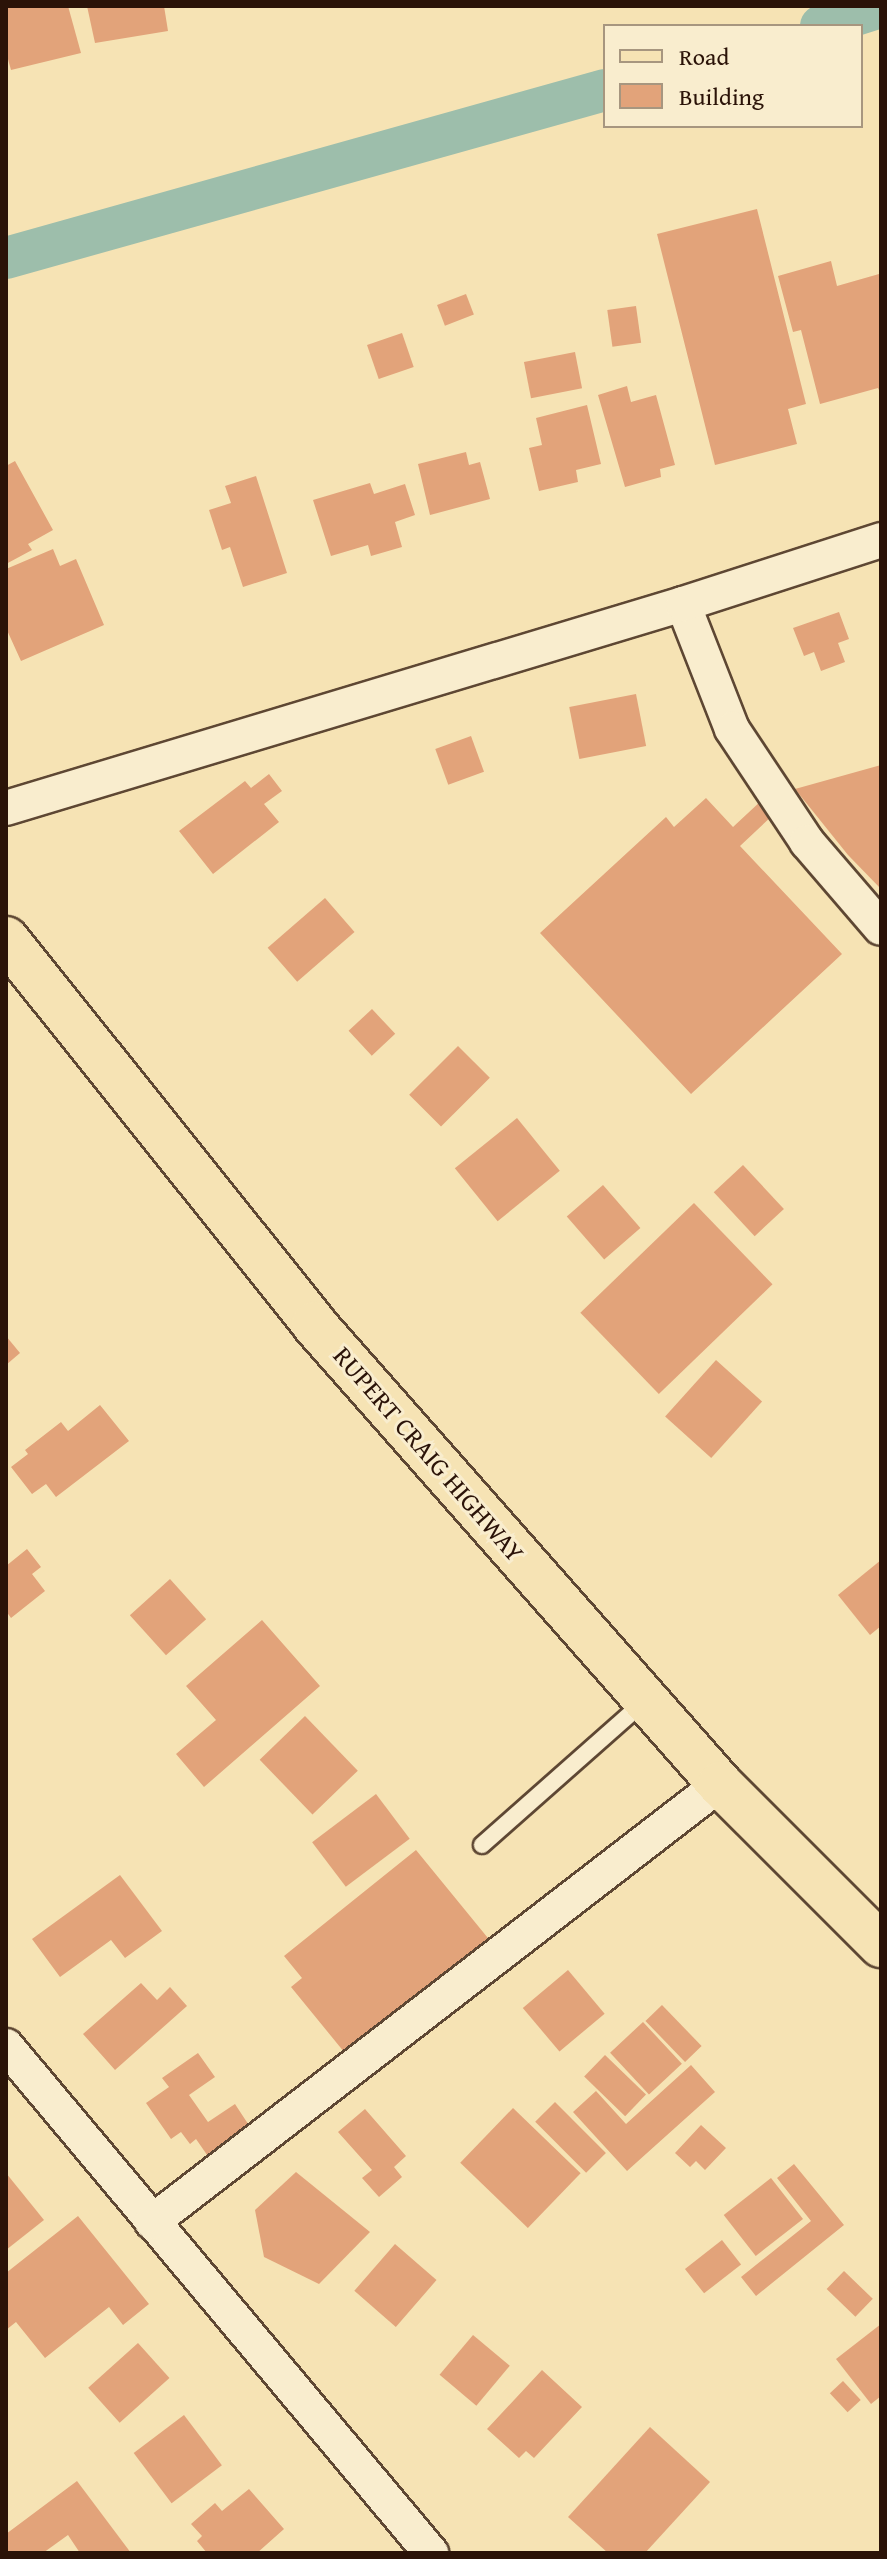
<!DOCTYPE html>
<style>
body{margin:0}
#map{position:relative;width:887px;height:2559px;overflow:hidden;background:#f6e3b4;font-family:"Gentium Book Plus",serif}
div>[style]{position:absolute}
.canal>*{height:42px;margin:-21px;padding:0 21px;transform-origin:21px;border-radius:21px;background:#9dbeab}
.building>*{inset:0;background:#e2a37a;transform-origin:0 0}
.roads{filter:drop-shadow(2px 0 #5e4733) drop-shadow(-2px 0 #5e4733) drop-shadow(0 2px #5e4733) drop-shadow(0 -2px #5e4733)}
.service>*{height:16px;margin:-8px;padding:0 8px;transform-origin:8px;border-radius:8px;background:#f9edce}
.minor>*{height:34px;margin:-17px;padding:0 17px;transform-origin:17px;border-radius:17px;background:#f9edce}
.primary>*{height:44px;margin:-22px;padding:0 22px;transform-origin:22px;border-radius:22px;background:#f6e3b4}
span{translate:-50% -50%;white-space:nowrap;text-align:center;line-height:1.15;-webkit-text-stroke:6px #f9edce;paint-order:stroke}
.street-label{font-size:26px;color:#2b1308}
.frame{position:absolute;inset:0;border:8px solid #2b1308;pointer-events:none}
.legend{position:absolute;left:603px;top:24px;width:260px;height:104px;box-sizing:border-box;background:#f9edce;border:2px solid #a7967f;margin:0;padding:10px 14px;list-style:none;font-size:24px;color:#2b1308}
.legend li{display:flex;align-items:center;gap:16px;height:40px}
.legend b{width:40px;border:2px solid #a7967f}
</style>
<div id="map">
<div class="canal">
<i style="left:821px;top:26px;width:63px;rotate:-17.6deg"></i>
<i style="left:6px;top:258px;width:622px;rotate:-15.67deg"></i>
</div>
<div class="building">
<i style="clip-path:polygon(6px 6px,68px 6px,81px 53px,11px 70px,6px 52px)"></i>
<i style="clip-path:polygon(87px 6px,164px 6px,168px 31px,95px 43px)"></i>
<i style="clip-path:polygon(757px 209px,806px 404px,788px 409px,797px 444px,715px 465px,657px 234px)"></i>
<i style="clip-path:polygon(831px 261px,837px 286px,879px 274px,881px 394px,878px 388px,820px 404px,801px 330px,793px 332px,778px 276px)"></i>
<i style="left:466px;top:294px;width:22px;height:31px;rotate:69deg"></i>
<i style="left:636px;top:306px;width:37px;height:29px;rotate:82deg"></i>
<i style="left:402px;top:333px;width:36px;height:37px;rotate:71deg"></i>
<i style="left:575px;top:352px;width:37px;height:52px;rotate:79deg"></i>
<i style="clip-path:polygon(627px 386px,631px 402px,656px 395px,675px 465px,660px 469px,661px 477px,625px 487px,598px 395px)"></i>
<i style="clip-path:polygon(587px 405px,601px 464px,576px 470px,578px 482px,539px 491px,529px 448px,542px 445px,536px 418px)"></i>
<i style="clip-path:polygon(466px 452px,469px 465px,480px 462px,490px 499px,430px 515px,418px 464px)"></i>
<i style="clip-path:polygon(15px 461px,53px 530px,28px 544px,32px 550px,6px 564px,6px 466px)"></i>
<i style="clip-path:polygon(256px 476px,287px 573px,243px 587px,230px 547px,222px 550px,209px 510px,231px 503px,225px 486px)"></i>
<i style="clip-path:polygon(370px 483px,374px 494px,405px 484px,415px 515px,395px 522px,402px 547px,371px 556px,368px 545px,331px 556px,313px 500px)"></i>
<i style="clip-path:polygon(53px 549px,60px 566px,76px 559px,104px 625px,21px 661px,6px 628px,6px 569px)"></i>
<i style="clip-path:polygon(839px 612px,849px 639px,838px 643px,845px 662px,821px 671px,814px 652px,804px 656px,793px 628px)"></i>
<i style="left:636px;top:694px;width:53px;height:68px;rotate:79deg"></i>
<i style="left:471px;top:736px;width:38px;height:38px;rotate:70deg"></i>
<i style="clip-path:polygon(881px 765px,881px 889px,848px 855px,795px 789px)"></i>
<i style="clip-path:polygon(269px 774px,282px 791px,264px 804px,279px 822px,213px 874px,179px 831px,245px 781px,251px 788px)"></i>
<i style="clip-path:polygon(706px 798px,733px 827px,762px 800px,774px 814px,740px 846px,842px 954px,691px 1094px,540px 933px,666px 817px,674px 827px)"></i>
<i style="left:325px;top:898px;width:45px;height:76px;rotate:49deg"></i>
<i style="left:372px;top:1009px;width:34px;height:32px;rotate:47deg"></i>
<i style="left:458px;top:1046px;width:45px;height:69px;rotate:45deg"></i>
<i style="left:517px;top:1118px;width:68px;height:80px;rotate:51deg"></i>
<i style="left:743px;top:1165px;width:60px;height:40px;rotate:47deg"></i>
<i style="left:603px;top:1185px;width:57px;height:48px;rotate:49deg"></i>
<i style="left:694px;top:1203px;width:113px;height:158px;rotate:46deg"></i>
<i style="clip-path:polygon(6px 1336px,20px 1353px,6px 1365px)"></i>
<i style="left:716px;top:1360px;width:62px;height:76px;rotate:42deg"></i>
<i style="clip-path:polygon(100px 1405px,129px 1441px,56px 1497px,46px 1484px,32px 1494px,11px 1467px,28px 1454px,25px 1450px,61px 1422px,68px 1431px)"></i>
<i style="clip-path:polygon(27px 1549px,41px 1567px,32px 1574px,45px 1591px,11px 1618px,6px 1611px,6px 1566px)"></i>
<i style="clip-path:polygon(881px 1560px,881px 1626px,870px 1635px,838px 1595px)"></i>
<i style="left:170px;top:1579px;width:54px;height:54px;rotate:48deg"></i>
<i style="clip-path:polygon(262px 1620px,320px 1686px,204px 1787px,176px 1754px,216px 1720px,186px 1686px)"></i>
<i style="left:305px;top:1716px;width:76px;height:63px;rotate:46deg"></i>
<i style="left:376px;top:1794px;width:56px;height:80px;rotate:53deg"></i>
<i style="clip-path:polygon(416px 1850px,492px 1943px,349px 2058px,291px 1987px,302px 1978px,284px 1956px)"></i>
<i style="clip-path:polygon(120px 1875px,162px 1931px,125px 1958px,111px 1940px,60px 1977px,32px 1939px)"></i>
<i style="left:568px;top:1970px;width:57px;height:59px;rotate:50deg"></i>
<i style="clip-path:polygon(141px 1983px,157px 2000px,170px 1987px,187px 2006px,115px 2070px,83px 2034px)"></i>
<i style="left:662px;top:2005px;width:57px;height:23px;rotate:46deg"></i>
<i style="left:643px;top:2022px;width:57px;height:45px;rotate:47deg"></i>
<i style="clip-path:polygon(198px 2053px,215px 2077px,189px 2095px,208px 2122px,235px 2104px,254px 2133px,212px 2162px,196px 2139px,190px 2144px,181px 2132px,171px 2139px,146px 2103px,169px 2087px,162px 2078px)"></i>
<i style="left:605px;top:2055px;width:57px;height:30px;rotate:44deg"></i>
<i style="clip-path:polygon(691px 2065px,715px 2092px,627px 2171px,573px 2112px,596px 2091px,626px 2124px)"></i>
<i style="left:555px;top:2102px;width:72px;height:28px;rotate:45deg"></i>
<i style="left:513px;top:2108px;width:94px;height:76px;rotate:44deg"></i>
<i style="clip-path:polygon(365px 2109px,406px 2156px,394px 2167px,402px 2177px,379px 2197px,362px 2178px,372px 2170px,338px 2132px)"></i>
<i style="clip-path:polygon(701px 2125px,726px 2148px,705px 2170px,696px 2161px,690px 2167px,675px 2153px)"></i>
<i style="clip-path:polygon(794px 2164px,844px 2225px,756px 2296px,741px 2277px,811px 2221px,777px 2178px)"></i>
<i style="clip-path:polygon(296px 2172px,370px 2232px,319px 2284px,264px 2257px,255px 2210px)"></i>
<i style="clip-path:polygon(6px 2173px,44px 2220px,6px 2250px)"></i>
<i style="left:771px;top:2178px;width:52px;height:60px;rotate:52deg"></i>
<i style="clip-path:polygon(78px 2216px,149px 2304px,123px 2325px,109px 2307px,45px 2358px,16px 2322px,6px 2330px,6px 2273px)"></i>
<i style="left:722px;top:2240px;width:31px;height:47px;rotate:52deg"></i>
<i style="left:395px;top:2244px;width:55px;height:62px;rotate:41deg"></i>
<i style="left:844px;top:2271px;width:40px;height:25px;rotate:44deg"></i>
<i style="clip-path:polygon(881px 2324px,881px 2396px,871px 2404px,836px 2359px)"></i>
<i style="left:473px;top:2335px;width:48px;height:52px;rotate:40deg"></i>
<i style="left:138px;top:2343px;width:47px;height:67px;rotate:48deg"></i>
<i style="clip-path:polygon(542px 2370px,582px 2407px,534px 2458px,526px 2451px,519px 2458px,487px 2429px)"></i>
<i style="left:843px;top:2381px;width:26px;height:18px;rotate:47deg"></i>
<i style="left:184px;top:2415px;width:63px;height:63px;rotate:53deg"></i>
<i style="clip-path:polygon(650px 2427px,710px 2482px,645px 2553px,608px 2553px,568px 2517px)"></i>
<i style="clip-path:polygon(77px 2481px,131px 2553px,80px 2553px,68px 2535px,43px 2553px,6px 2553px,6px 2534px)"></i>
<i style="clip-path:polygon(249px 2489px,284px 2529px,257px 2553px,207px 2553px,197px 2541px,202px 2536px,191px 2524px,215px 2503px,222px 2511px)"></i>
</div>
<div class="roads">
<div class="service">
<i style="left:482px;top:1845px;width:217px;rotate:-41.5deg"></i>
</div>
<div class="minor">
<i style="left:683px;top:604px;width:134px;rotate:68.6deg"></i>
<i style="left:732px;top:729px;width:136px;rotate:56.4deg"></i>
<i style="left:807px;top:842px;width:113px;rotate:49.3deg"></i>
<i style="left:6px;top:808px;width:707px;rotate:-16.77deg"></i>
<i style="left:683px;top:604px;width:208px;rotate:-17.9deg"></i>
<i style="left:6px;top:2046px;width:662px;rotate:50.03deg"></i>
<i style="left:152px;top:2222px;width:717px;rotate:-37.64deg"></i>
</div>
<div class="primary">
<i style="left:6px;top:939px;width:493px;rotate:51.3deg"></i>
<i style="left:314px;top:1324px;width:614px;rotate:48.57deg"></i>
<i style="left:720px;top:1784px;width:228px;rotate:45deg"></i>
</div>
</div>
<div class="street-label">
<span style="left:429px;top:1454px;rotate:49deg">RUPERT CRAIG HIGHWAY</span>
</div>
<div class="frame"></div>
<ul class="legend">
<li><b style="height:10px;background:#f6e3b4"></b>Road</li>
<li><b style="height:22px;background:#e2a37a"></b>Building</li>
</ul>
</div>
